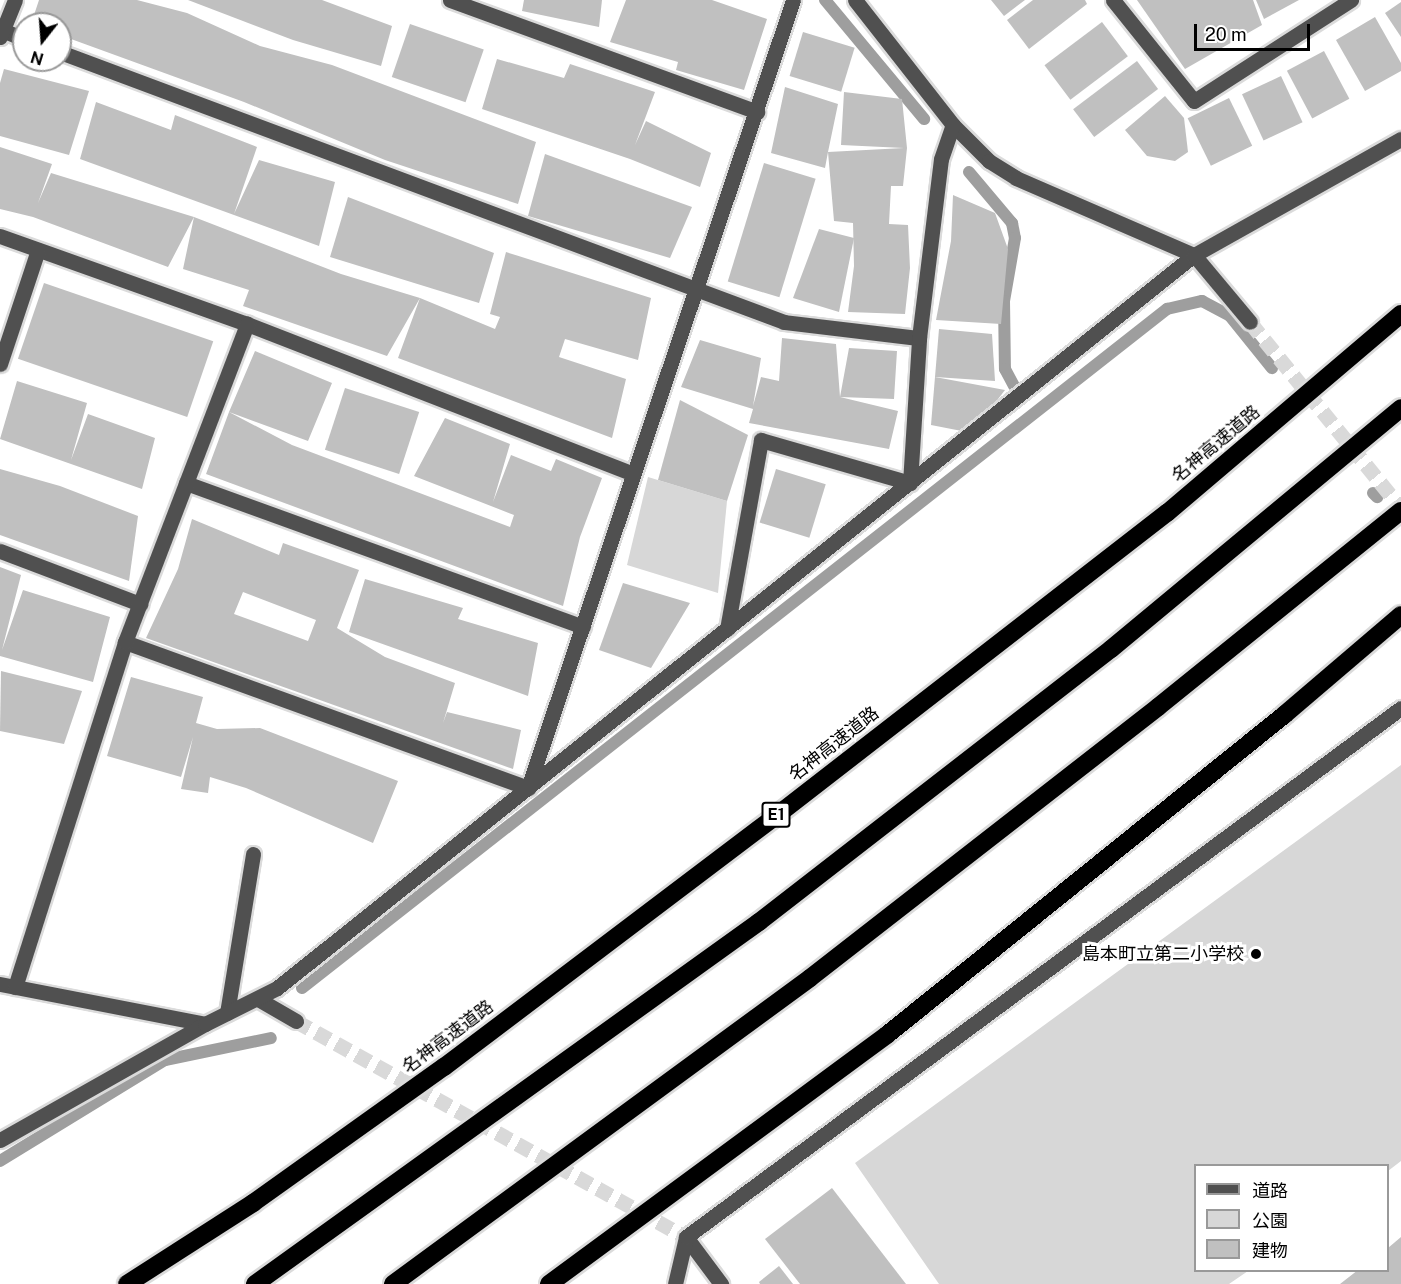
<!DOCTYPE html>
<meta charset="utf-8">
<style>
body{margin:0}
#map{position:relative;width:1401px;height:1284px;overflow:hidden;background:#fff;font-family:"Public Sans","Noto Sans JP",sans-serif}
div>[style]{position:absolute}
.green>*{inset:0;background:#d7d7d7}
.stream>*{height:12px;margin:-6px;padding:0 6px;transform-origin:6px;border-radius:6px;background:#9e9e9e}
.building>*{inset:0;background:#c0c0c0;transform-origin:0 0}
.minor-tunnel>*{height:15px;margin-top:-7.5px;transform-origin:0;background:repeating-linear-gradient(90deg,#d9d9d9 0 15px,transparent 0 23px)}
.roads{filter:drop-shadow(2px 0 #dbdbdb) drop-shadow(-2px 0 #dbdbdb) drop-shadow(0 2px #dbdbdb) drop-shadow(0 -2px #dbdbdb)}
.minor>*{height:15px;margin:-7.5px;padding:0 7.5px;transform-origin:7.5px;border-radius:7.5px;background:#505050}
.highway>*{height:18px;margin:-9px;padding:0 9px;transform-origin:9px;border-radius:9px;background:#000}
.dots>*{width:16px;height:16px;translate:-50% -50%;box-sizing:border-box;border:3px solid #fff;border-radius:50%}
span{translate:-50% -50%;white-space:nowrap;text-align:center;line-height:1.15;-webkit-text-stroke:6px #fff;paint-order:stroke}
.shield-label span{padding:2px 4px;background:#fff;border:2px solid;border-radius:4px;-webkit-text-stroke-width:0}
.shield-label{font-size:16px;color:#000;font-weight:700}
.street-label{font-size:18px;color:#000}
.poi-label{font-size:18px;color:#000}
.right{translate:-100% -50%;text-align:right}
.legend{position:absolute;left:1194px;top:1164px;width:195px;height:108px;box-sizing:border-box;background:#fff;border:2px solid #999;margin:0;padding:8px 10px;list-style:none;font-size:18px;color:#000}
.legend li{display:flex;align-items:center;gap:12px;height:30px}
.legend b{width:30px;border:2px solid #999}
.north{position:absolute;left:12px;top:12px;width:60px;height:60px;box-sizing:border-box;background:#fff;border:2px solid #999;border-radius:50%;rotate:197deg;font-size:16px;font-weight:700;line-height:24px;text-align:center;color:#000}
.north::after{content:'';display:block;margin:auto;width:21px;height:27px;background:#000;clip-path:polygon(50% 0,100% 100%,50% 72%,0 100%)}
.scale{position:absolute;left:1194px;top:24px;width:116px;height:27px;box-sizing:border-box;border:3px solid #000;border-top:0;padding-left:8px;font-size:18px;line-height:21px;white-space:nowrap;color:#000;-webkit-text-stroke:4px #fff;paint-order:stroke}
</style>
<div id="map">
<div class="green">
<i style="clip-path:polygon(648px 477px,727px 501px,718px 593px,627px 565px)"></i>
<i style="clip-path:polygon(1401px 765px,1401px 1161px,1388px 1171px,1388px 1166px,1196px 1166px,1196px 1270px,1248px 1271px,1229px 1284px,939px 1284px,855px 1163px)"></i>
</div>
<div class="stream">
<i style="left:825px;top:0;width:155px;rotate:50.2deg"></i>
<i style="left:969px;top:172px;width:67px;rotate:49.9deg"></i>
<i style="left:1012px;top:223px;width:15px;rotate:79deg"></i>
<i style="left:1015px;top:238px;width:64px;rotate:99.9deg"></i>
<i style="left:1004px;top:301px;width:68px;rotate:89.2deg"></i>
<i style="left:1005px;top:369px;width:19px;rotate:62deg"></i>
<i style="left:1373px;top:493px;width:6px;rotate:45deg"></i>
<i style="left:302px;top:988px;width:1100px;rotate:-38.13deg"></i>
<i style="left:1167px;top:309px;width:36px;rotate:-13deg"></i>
<i style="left:1202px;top:301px;width:32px;rotate:28deg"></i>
<i style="left:1230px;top:316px;width:67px;rotate:51.1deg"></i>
<i style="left:0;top:1161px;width:193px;rotate:-31.5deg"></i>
<i style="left:165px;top:1060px;width:108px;rotate:-11.7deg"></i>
</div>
<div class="building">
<i style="clip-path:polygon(39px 0,137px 0,187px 13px,260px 46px,332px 65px,536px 142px,518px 204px,385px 160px,244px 102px,60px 35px,60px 24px,31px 24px)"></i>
<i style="clip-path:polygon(188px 0,322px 0,392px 26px,381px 66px,293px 40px)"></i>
<i style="clip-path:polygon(524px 0,602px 0,599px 27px,522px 11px)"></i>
<i style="clip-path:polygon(626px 0,712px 0,767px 19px,744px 90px,676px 70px,678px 62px,610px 42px)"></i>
<i style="clip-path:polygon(991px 0,1025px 0,1004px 16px)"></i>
<i style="clip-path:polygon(1033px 0,1085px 0,1087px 4px,1029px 49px,1007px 20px)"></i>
<i style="clip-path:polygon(1137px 0,1253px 0,1262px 25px,1185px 69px)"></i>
<i style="clip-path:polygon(1256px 0,1299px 0,1264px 19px)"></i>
<i style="clip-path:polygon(1401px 2px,1401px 37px,1385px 13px)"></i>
<i style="clip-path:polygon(1375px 17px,1401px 63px,1401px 71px,1365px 91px,1336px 40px)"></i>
<i style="left:1102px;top:22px;width:43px;height:72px;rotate:53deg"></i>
<i style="left:410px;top:24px;width:78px;height:56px;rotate:19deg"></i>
<i style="left:803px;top:32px;width:54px;height:46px;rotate:17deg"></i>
<i style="left:1324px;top:51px;width:54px;height:42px;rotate:62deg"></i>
<i style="clip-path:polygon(497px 59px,564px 78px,570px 64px,655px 92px,635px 145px,646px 121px,711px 153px,700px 187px,630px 159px,482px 109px)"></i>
<i style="left:1137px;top:61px;width:35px;height:80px;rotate:53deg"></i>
<i style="clip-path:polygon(4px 69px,89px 91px,69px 155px,0 136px,0 83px)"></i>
<i style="left:1281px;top:76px;width:51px;height:43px;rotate:65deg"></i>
<i style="clip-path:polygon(785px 87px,838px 104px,828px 152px,904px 148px,841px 145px,844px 92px,902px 99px,907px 148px,903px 186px,891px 186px,889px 224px,908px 225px,910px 268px,905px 314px,848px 312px,854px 266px,853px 223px,834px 221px,828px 152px,825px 168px,771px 153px)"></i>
<i style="clip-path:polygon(1165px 96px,1184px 118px,1188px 152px,1175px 161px,1147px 156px,1125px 130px)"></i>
<i style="left:1229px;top:98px;width:53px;height:46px;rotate:64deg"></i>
<i style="clip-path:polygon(96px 102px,171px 130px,175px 115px,257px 147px,234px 214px,259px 160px,335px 182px,319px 246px,80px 159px)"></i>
<i style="clip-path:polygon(0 147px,52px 164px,38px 203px,51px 173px,194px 217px,341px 274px,420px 298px,495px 329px,500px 317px,490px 314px,506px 252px,651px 298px,638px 360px,565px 339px,559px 357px,626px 379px,612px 438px,398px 358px,420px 298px,387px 356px,243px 306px,249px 290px,183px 269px,194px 217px,168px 267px,33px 217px,0 209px)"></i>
<i style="clip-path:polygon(545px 154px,692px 207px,670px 258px,528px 216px)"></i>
<i style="left:764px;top:163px;width:54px;height:124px;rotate:17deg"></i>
<i style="clip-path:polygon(953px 195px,995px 213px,1008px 249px,1001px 324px,936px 320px,951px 241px)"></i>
<i style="clip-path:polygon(348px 197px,494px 253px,479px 303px,330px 257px)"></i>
<i style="clip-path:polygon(819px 229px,854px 238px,839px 312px,793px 298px)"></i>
<i style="left:44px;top:283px;width:179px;height:80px;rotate:19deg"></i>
<i style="clip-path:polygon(939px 329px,992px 334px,995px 381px,935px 377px)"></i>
<i style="clip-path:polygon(782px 338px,836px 344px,840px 397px,849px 348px,897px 351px,894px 399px,840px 397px,898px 411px,889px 449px,749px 423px,753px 409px,681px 387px,700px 340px,761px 358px,753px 406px,761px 377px,779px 381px)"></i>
<i style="clip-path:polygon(255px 351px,332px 383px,308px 441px,229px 412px,292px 445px,510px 527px,514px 515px,414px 476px,445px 418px,510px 444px,493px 502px,511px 455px,551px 471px,556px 459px,602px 478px,580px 537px,563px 606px,206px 474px,229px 412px)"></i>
<i style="clip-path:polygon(935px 377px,1005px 390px,972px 433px,931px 425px)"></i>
<i style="clip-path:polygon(17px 381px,87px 403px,71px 460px,88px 414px,155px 438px,142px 489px,0 439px)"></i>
<i style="left:345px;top:388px;width:78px;height:65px;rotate:18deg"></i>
<i style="clip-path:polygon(680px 400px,748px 435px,727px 501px,658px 480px)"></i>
<i style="clip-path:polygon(0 469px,60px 486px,138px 516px,129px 581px,0 535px)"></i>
<i style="left:776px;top:469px;width:52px;height:56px;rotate:17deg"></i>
<i style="clip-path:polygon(evenodd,192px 519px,279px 555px,283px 543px,359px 570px,337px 628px,385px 657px,455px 683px,443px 723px,447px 712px,521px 730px,513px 769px,146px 638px,178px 569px,192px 519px,243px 592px,316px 620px,308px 641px,234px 614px,243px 592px)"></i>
<i style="clip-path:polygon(0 567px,21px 575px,2px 650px,23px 590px,110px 617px,93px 682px,0 656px)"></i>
<i style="clip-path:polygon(365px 579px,463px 608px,458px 619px,538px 643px,528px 696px,349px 632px)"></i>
<i style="clip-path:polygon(623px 583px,690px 603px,651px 668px,599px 650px)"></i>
<i style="clip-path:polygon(1px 671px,82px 691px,64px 744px,0 731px)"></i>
<i style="clip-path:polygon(131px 677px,203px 697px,196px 723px,217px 729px,260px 728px,398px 781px,373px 843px,246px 788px,210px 777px,208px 793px,181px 789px,193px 737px,181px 777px,107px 756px)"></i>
<i style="clip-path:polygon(832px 1188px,906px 1284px,800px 1284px,765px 1239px)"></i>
<i style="clip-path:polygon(1401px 1237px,1401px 1284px,1340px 1284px,1358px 1270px,1388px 1270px,1388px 1248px)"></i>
<i style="clip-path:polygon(779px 1266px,793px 1284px,760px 1284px,759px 1282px)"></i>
</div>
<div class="minor-tunnel">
<i style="left:1250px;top:322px;width:240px;rotate:50.9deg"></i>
<i style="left:296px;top:1021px;width:446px;rotate:29deg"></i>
</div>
<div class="roads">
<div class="minor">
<i style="left:450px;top:0;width:327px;rotate:20deg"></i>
<i style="left:855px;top:0;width:159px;rotate:51.9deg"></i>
<i style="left:953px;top:125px;width:51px;rotate:45deg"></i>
<i style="left:989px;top:161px;width:32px;rotate:32deg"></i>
<i style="left:1016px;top:178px;width:194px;rotate:23.4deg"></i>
<i style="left:1194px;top:255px;width:87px;rotate:50.1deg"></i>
<i style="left:1113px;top:0;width:129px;rotate:51.3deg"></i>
<i style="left:1194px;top:101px;width:187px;rotate:-32.8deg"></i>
<i style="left:0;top:29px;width:26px;rotate:23deg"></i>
<i style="left:0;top:37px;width:40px;rotate:-68deg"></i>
<i style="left:60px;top:52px;width:773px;rotate:20.45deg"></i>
<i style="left:784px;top:322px;width:136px;rotate:6.8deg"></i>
<i style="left:0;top:236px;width:262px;rotate:19.6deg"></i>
<i style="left:247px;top:324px;width:414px;rotate:21.2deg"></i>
<i style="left:0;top:364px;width:120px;rotate:-71.6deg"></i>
<i style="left:186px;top:483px;width:422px;rotate:19.9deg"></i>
<i style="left:0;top:551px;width:150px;rotate:20.7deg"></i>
<i style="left:727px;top:629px;width:192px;rotate:-79.8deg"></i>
<i style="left:761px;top:440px;width:155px;rotate:16.1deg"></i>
<i style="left:910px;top:483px;width:145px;rotate:-86.4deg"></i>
<i style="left:919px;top:338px;width:180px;rotate:-83deg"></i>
<i style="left:941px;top:159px;width:36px;rotate:-71deg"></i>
<i style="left:125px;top:642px;width:429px;rotate:19.9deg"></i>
<i style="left:528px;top:788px;width:831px;rotate:-71.41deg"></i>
<i style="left:0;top:984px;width:209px;rotate:11deg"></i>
<i style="left:15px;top:987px;width:362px;rotate:-72.3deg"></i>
<i style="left:125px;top:642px;width:341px;rotate:-69deg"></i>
<i style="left:258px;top:999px;width:44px;rotate:30.1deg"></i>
<i style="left:227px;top:1013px;width:161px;rotate:-80.7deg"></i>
<i style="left:0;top:1140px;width:236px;rotate:-29.5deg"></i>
<i style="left:205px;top:1024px;width:80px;rotate:-26.6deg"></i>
<i style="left:277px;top:988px;width:1174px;rotate:-38.64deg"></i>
<i style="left:1194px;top:255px;width:237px;rotate:-29.3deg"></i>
<i style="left:686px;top:1237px;width:59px;rotate:53.3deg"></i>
<i style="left:675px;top:1284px;width:48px;rotate:-76.8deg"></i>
<i style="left:686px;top:1237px;width:889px;rotate:-36.5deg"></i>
</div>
<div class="highway">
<i style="left:127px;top:1284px;width:150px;rotate:-32.7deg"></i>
<i style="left:253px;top:1203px;width:234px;rotate:-35.5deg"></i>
<i style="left:444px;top:1067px;width:416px;rotate:-37.1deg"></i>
<i style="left:776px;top:816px;width:495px;rotate:-37.8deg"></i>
<i style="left:1167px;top:513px;width:307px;rotate:-40.4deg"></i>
<i style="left:255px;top:1284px;width:621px;rotate:-35.69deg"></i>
<i style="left:759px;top:922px;width:445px;rotate:-37.8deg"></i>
<i style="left:1111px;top:649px;width:377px;rotate:-39.7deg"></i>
<i style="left:393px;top:1284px;width:517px;rotate:-36.27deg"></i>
<i style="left:810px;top:978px;width:441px;rotate:-37.9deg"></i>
<i style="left:1158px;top:707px;width:312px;rotate:-38.9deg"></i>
<i style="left:549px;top:1284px;width:421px;rotate:-36.4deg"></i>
<i style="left:888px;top:1034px;width:509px;rotate:-38.85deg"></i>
<i style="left:1284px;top:715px;width:154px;rotate:-40.5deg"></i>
</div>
</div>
<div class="dots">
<i style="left:1256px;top:954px;background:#000"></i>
</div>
<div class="shield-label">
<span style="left:776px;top:815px">E1</span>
</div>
<div class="street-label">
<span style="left:1216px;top:444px;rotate:-40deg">名神高速道路</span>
<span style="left:834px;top:744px;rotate:-38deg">名神高速道路</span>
<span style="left:448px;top:1037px;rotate:-37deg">名神高速道路</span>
</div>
<div class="poi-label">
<span class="right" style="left:1244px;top:954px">島本町立第二小学校</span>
</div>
<ul class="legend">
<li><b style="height:8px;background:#505050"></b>道路</li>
<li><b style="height:16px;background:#d7d7d7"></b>公園</li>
<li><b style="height:16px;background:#c0c0c0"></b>建物</li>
</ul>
<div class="north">N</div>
<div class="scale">20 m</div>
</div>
